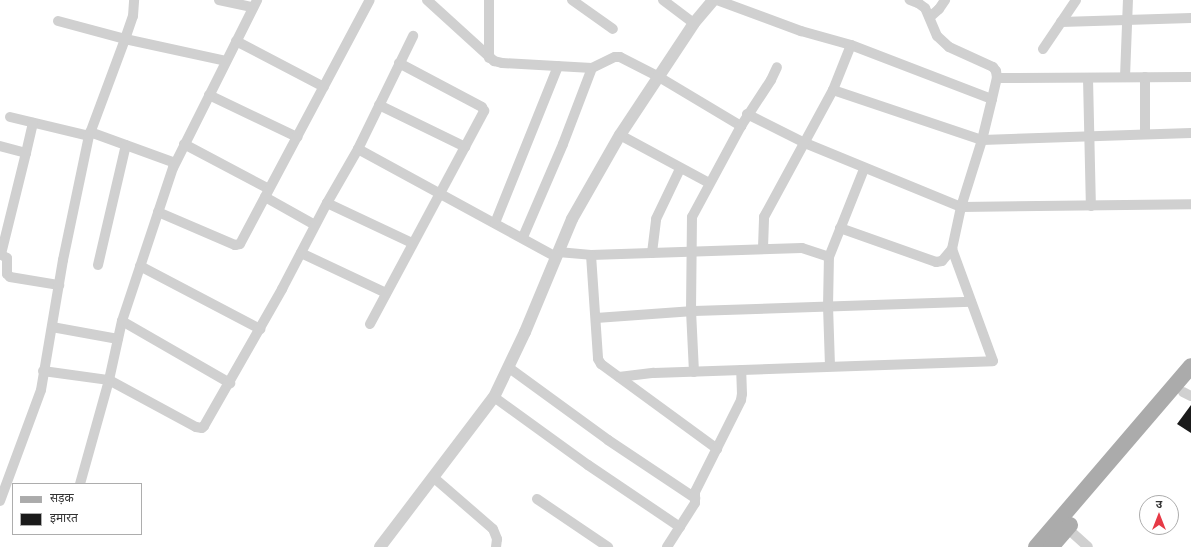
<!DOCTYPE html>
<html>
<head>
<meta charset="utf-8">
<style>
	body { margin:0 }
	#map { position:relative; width:1191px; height:547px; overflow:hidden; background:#fff; font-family:Ubuntu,"Noto Sans Devanagari",sans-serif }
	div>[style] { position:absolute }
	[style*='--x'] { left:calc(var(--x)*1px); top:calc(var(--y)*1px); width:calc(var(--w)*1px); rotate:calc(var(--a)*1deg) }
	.building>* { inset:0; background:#1a1a1a }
	.minor>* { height:10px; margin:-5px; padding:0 5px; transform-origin:5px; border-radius:5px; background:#d0d0d0 }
	.tertiary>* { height:12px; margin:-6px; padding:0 6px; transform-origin:6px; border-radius:6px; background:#d0d0d0 }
	.primary>* { height:16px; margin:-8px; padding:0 8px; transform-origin:8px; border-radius:8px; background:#ababab }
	span { translate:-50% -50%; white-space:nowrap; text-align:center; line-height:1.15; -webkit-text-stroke:4px #fff; paint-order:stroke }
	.legend { position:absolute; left:12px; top:483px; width:130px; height:52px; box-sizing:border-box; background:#fff; border:1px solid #adadad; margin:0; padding:5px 7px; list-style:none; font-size:12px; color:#333 }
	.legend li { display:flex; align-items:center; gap:8px; height:20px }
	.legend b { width:20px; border:1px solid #adadad }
	.north { position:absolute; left:1139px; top:495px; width:40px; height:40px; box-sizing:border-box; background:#fff; border:1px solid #adadad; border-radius:50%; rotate:0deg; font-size:11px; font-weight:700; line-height:16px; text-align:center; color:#333 }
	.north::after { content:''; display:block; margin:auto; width:14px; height:18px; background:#e63946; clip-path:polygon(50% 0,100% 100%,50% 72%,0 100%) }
</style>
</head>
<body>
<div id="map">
	<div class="building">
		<i style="clip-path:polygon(1191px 405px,1191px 433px,1177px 424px)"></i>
	</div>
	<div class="minor">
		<i style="--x:219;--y:0;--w:35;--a:12"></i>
		<i style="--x:427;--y:0;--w:91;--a:42.3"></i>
		<i style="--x:494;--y:61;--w:8;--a:14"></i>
		<i style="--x:502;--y:63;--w:90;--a:3.2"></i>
		<i style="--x:592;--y:68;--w:25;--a:-26"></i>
		<i style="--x:615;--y:57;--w:5;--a:0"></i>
		<i style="--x:620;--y:57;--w:44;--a:27.1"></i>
		<i style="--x:659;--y:77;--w:96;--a:30.9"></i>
		<i style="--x:489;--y:0;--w:58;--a:90"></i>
		<i style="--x:572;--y:0;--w:50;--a:35.3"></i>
		<i style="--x:663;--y:0;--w:39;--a:37"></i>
		<i style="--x:717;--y:0;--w:90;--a:20.3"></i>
		<i style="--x:801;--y:31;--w:52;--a:15.6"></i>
		<i style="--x:851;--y:45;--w:151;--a:21"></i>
		<i style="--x:930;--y:17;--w:12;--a:-42"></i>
		<i style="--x:939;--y:9;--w:11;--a:-56"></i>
		<i style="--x:58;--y:21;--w:69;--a:15"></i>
		<i style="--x:125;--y:39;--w:103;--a:12.3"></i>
		<i style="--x:1061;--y:22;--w:130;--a:-1.8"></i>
		<i style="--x:236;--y:41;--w:99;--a:27.6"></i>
		<i style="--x:1043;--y:49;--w:59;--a:-56"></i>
		<i style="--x:1125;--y:77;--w:77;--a:-87.8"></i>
		<i style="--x:1145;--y:77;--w:57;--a:90"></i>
		<i style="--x:997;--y:78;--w:194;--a:-0.3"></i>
		<i style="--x:1088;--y:78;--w:128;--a:88.7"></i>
		<i style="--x:833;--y:90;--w:157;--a:18.6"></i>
		<i style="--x:982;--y:140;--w:209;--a:-1.9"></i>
		<i style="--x:209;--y:95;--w:98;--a:25.5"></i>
		<i style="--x:379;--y:105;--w:96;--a:26"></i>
		<i style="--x:747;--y:114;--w:65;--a:26.6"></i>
		<i style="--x:805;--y:143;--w:169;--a:22.3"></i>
		<i style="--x:961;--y:207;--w:230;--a:-0.7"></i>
		<i style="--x:10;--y:117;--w:81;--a:13.5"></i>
		<i style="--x:90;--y:132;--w:90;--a:20"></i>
		<i style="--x:620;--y:135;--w:101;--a:28.3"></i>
		<i style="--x:184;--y:144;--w:96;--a:27.9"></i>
		<i style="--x:0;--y:146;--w:27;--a:15"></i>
		<i style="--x:26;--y:153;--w:31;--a:-77"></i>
		<i style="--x:358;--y:149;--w:226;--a:28.6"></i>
		<i style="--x:265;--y:197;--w:57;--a:29.2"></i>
		<i style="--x:327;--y:203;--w:94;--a:25.2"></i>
		<i style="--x:158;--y:212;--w:84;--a:23.2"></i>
		<i style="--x:235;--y:245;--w:5;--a:-11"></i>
		<i style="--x:240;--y:244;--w:276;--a:-62"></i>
		<i style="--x:495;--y:223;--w:169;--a:-68.1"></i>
		<i style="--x:840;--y:228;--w:102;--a:19.5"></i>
		<i style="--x:936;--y:262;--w:6;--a:-9"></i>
		<i style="--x:942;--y:261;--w:16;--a:-50"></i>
		<i style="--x:952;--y:249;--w:43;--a:-77.9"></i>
		<i style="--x:961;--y:207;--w:70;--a:-72.6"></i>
		<i style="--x:982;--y:140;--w:42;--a:-76.3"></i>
		<i style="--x:992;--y:99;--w:22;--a:-77"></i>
		<i style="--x:997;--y:78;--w:7;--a:-98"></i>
		<i style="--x:996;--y:71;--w:5;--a:-127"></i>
		<i style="--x:993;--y:67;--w:48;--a:-155.6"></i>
		<i style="--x:949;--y:47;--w:16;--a:-137"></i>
		<i style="--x:937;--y:36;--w:30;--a:-113"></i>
		<i style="--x:925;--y:8;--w:9;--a:-144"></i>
		<i style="--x:918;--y:3;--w:9;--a:-159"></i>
		<i style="--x:523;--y:237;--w:101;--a:-66.7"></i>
		<i style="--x:563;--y:144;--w:81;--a:-69.1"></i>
		<i style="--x:763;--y:248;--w:31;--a:-88"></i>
		<i style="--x:764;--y:217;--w:145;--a:-61.5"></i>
		<i style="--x:833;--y:90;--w:48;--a:-68.2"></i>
		<i style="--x:558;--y:252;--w:33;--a:5"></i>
		<i style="--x:591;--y:255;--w:211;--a:-1.9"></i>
		<i style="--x:802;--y:248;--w:28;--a:18"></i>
		<i style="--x:301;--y:253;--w:94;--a:25.2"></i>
		<i style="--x:652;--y:253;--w:34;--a:-83"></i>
		<i style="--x:656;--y:219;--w:55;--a:-64.4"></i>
		<i style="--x:0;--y:254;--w:8;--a:30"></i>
		<i style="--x:7;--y:258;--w:16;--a:90"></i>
		<i style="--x:7;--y:274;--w:4;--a:45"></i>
		<i style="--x:10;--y:277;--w:50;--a:9.3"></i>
		<i style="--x:1;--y:254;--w:104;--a:-76.1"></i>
		<i style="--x:591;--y:255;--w:104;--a:86.1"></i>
		<i style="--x:598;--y:359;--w:6;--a:59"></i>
		<i style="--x:601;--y:364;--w:144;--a:36.2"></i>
		<i style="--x:98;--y:265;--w:123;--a:-76.9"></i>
		<i style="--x:140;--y:266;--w:136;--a:27.7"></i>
		<i style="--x:596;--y:318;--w:98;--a:-4.1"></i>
		<i style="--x:694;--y:311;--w:277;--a:-1.9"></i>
		<i style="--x:122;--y:321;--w:125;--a:29.9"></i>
		<i style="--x:370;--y:324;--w:242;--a:-61.8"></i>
		<i style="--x:484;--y:111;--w:4;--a:-117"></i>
		<i style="--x:482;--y:107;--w:94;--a:-152.1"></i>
		<i style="--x:52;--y:327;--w:67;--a:10.3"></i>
		<i style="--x:830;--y:366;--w:59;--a:-91.9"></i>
		<i style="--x:828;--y:307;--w:50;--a:-88.9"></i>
		<i style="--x:829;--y:257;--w:95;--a:-68.3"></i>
		<i style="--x:508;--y:367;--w:124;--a:36.1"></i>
		<i style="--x:608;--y:440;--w:105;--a:33.7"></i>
		<i style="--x:43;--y:371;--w:67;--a:7.8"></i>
		<i style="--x:109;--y:380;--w:99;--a:28.4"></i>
		<i style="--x:196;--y:427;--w:6;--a:9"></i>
		<i style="--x:202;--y:428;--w:3;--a:-45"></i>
		<i style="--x:204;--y:426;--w:158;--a:-60.3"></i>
		<i style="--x:282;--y:289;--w:97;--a:-62.4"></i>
		<i style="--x:327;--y:203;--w:62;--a:-60.1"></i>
		<i style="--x:358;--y:149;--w:126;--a:-64"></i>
		<i style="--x:694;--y:372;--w:61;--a:-92.8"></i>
		<i style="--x:691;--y:311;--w:94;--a:-89.4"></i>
		<i style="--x:692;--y:217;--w:103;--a:-61.7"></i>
		<i style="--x:741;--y:126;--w:55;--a:-56.9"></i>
		<i style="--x:771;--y:80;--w:14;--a:-65"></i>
		<i style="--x:619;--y:377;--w:35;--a:-7"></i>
		<i style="--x:654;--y:373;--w:339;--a:-2"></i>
		<i style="--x:993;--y:361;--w:119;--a:-110.1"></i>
		<i style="--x:1183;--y:392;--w:9;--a:27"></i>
		<i style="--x:494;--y:397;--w:116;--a:35.9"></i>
		<i style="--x:588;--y:465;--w:111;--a:34"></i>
		<i style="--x:433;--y:477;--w:79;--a:40.9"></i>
		<i style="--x:493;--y:529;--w:11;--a:68"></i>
		<i style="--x:497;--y:539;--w:8;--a:97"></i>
		<i style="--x:80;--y:484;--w:108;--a:-74.4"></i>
		<i style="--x:109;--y:380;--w:60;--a:-77.6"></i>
		<i style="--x:122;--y:321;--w:161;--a:-71.6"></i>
		<i style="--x:173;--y:168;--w:188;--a:-63.4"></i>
		<i style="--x:537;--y:499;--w:86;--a:34.1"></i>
		<i style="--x:0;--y:501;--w:118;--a:-69.7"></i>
		<i style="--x:41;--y:390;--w:132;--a:-80.4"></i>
		<i style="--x:63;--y:260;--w:127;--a:-78.2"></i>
		<i style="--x:89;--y:136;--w:103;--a:-69.6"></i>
		<i style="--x:125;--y:39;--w:24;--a:-71"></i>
		<i style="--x:133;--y:16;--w:16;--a:-86"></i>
		<i style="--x:1067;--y:528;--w:28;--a:42"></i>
		<i style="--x:667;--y:547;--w:52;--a:-57.5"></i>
		<i style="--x:695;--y:503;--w:11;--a:-90"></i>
		<i style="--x:695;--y:492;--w:103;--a:-63.4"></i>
		<i style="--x:741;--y:400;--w:6;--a:-81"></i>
		<i style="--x:742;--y:394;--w:24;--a:-92"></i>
	</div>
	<div class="tertiary">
		<i style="--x:380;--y:547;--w:188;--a:-52.8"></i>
		<i style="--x:494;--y:397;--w:72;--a:-64.5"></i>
		<i style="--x:525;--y:332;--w:122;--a:-67.4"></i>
		<i style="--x:572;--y:219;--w:97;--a:-60.3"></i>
		<i style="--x:620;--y:135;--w:134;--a:-56.5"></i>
		<i style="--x:694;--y:23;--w:30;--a:-50"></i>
	</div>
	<div class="primary">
		<i style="--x:1036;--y:547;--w:238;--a:-49.4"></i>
		<i style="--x:1051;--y:547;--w:29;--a:-49"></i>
	</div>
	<ul class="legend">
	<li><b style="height:5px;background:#ababab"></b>सड़क</li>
	<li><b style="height:11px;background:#1a1a1a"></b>इमारत</li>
	</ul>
	<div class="north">उ</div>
</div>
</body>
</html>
